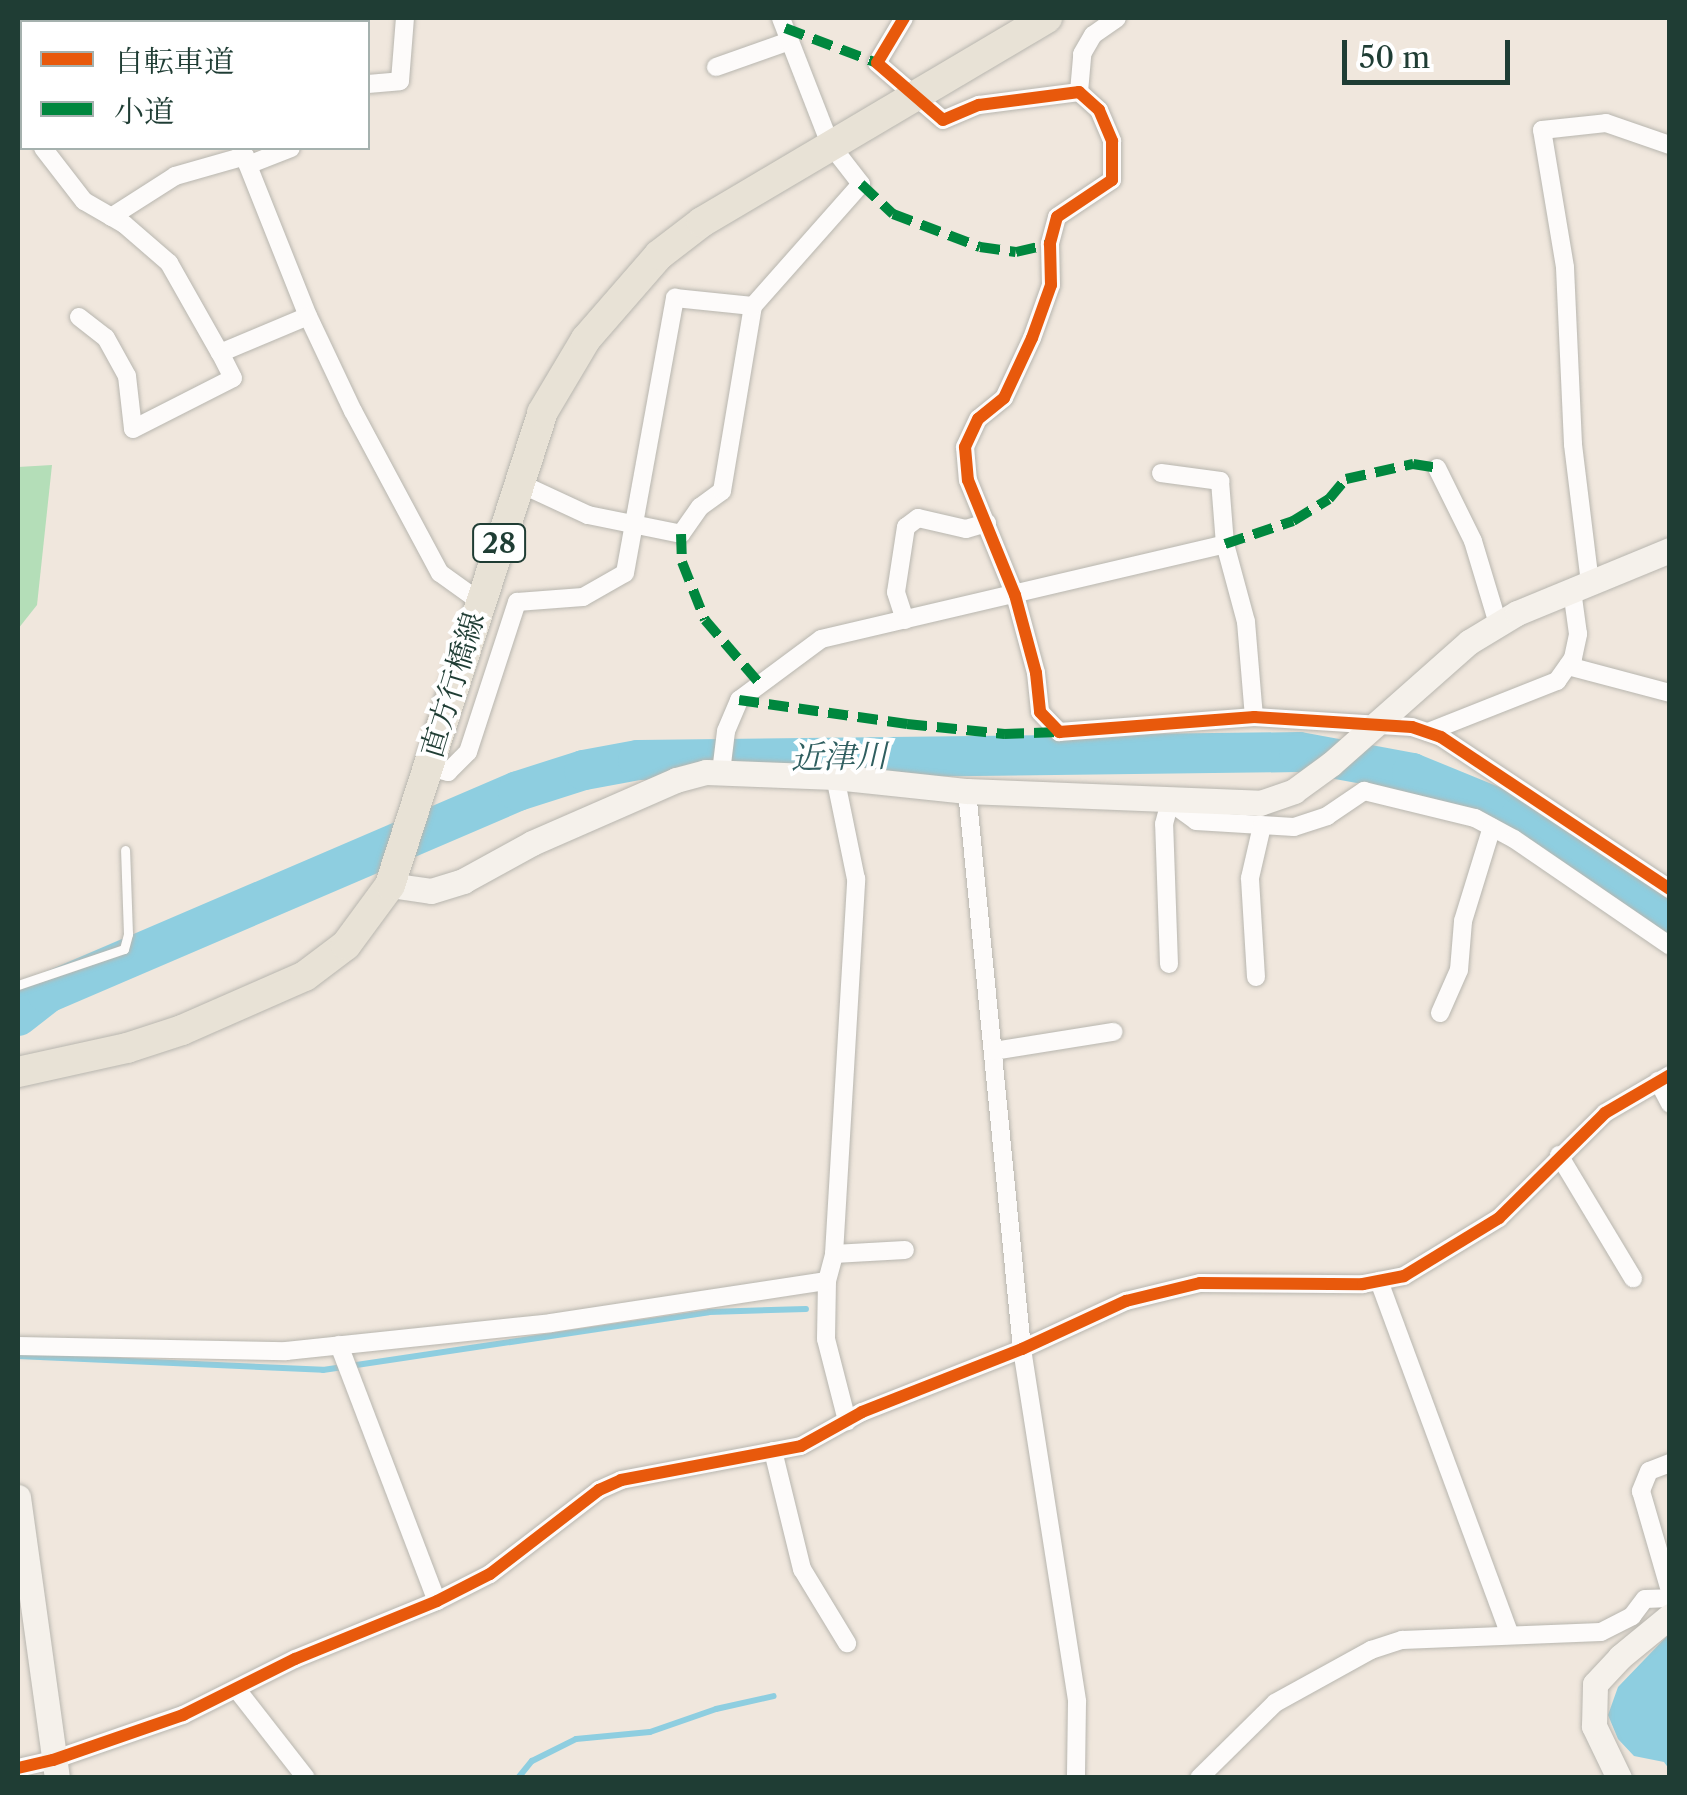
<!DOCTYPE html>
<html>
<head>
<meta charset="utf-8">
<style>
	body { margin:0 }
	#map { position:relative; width:1687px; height:1795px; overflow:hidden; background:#f0e7dd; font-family:"Libre Caslon Text","Noto Serif JP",serif }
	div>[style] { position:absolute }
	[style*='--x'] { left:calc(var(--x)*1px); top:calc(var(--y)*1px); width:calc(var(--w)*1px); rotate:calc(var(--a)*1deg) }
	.green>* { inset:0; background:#b4deb8 }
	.water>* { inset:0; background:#8ecee0 }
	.stream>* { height:6px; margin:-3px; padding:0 3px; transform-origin:3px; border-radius:3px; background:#8ecee0 }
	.river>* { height:40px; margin:-20px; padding:0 20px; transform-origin:20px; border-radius:20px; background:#8ecee0 }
	.roads { filter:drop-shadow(0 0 2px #b8b6af) drop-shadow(0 0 2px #b8b6af) }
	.lane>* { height:9px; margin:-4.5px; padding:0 4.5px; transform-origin:4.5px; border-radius:4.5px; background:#fdfbfa }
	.street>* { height:18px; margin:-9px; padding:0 9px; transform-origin:9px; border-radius:9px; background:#fdfbfa }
	.secondary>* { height:25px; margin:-12.5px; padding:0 12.5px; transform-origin:12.5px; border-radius:12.5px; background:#f5f1eb }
	.primary>* { height:30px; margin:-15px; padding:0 15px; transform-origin:15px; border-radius:15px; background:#e8e2d6 }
	.quiet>* { height:10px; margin-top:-5px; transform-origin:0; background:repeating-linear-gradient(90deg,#00873e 0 20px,transparent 0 30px) }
	.cycleway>* { height:12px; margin:-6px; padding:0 6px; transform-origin:6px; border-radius:6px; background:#e8590c }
	span { translate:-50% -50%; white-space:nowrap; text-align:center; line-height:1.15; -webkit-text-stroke:8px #fff; paint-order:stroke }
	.shield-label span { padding:2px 8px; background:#fff; border:2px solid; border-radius:8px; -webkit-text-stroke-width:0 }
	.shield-label { font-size:28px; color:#1f3d34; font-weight:700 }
	.street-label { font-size:30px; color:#1f3d34 }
	.water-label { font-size:32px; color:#305f60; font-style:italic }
	.frame { position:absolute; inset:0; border:20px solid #1f3d34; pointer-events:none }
	.legend { position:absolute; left:20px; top:20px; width:350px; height:130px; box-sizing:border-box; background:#fff; border:2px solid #a5b1ae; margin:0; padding:12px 18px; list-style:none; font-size:30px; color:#1f3d34 }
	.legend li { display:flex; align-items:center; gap:20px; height:50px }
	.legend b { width:50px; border:2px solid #a5b1ae }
	.scale { position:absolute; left:1342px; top:40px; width:168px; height:45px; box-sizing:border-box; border:5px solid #1f3d34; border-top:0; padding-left:12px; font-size:30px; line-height:35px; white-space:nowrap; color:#1f3d34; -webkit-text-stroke:8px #fff; paint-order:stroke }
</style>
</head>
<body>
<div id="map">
	<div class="green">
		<i style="clip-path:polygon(52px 465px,37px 605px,18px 629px,18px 467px)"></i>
	</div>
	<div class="water">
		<i style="clip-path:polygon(1669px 1634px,1669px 1769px,1664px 1762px,1634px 1756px,1618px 1739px,1608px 1715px,1618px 1687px)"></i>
	</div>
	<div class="stream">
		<i style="--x:18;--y:1356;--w:305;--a:2.6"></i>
		<i style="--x:323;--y:1370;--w:390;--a:-8.5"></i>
		<i style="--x:709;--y:1312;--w:97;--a:-1.8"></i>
		<i style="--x:518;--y:1778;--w:22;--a:-51"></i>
		<i style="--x:532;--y:1761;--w:49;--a:-26.6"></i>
		<i style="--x:576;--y:1739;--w:74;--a:-5.4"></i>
		<i style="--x:650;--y:1732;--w:70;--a:-19.2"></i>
		<i style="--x:716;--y:1709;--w:59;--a:-12.6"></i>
	</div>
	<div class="river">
		<i style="--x:18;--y:1016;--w:37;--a:-38"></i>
		<i style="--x:47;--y:993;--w:512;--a:-23.21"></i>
		<i style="--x:518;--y:791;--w:69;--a:-17.7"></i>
		<i style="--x:584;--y:770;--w:55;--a:-10.5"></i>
		<i style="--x:638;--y:760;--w:661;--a:-0.69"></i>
		<i style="--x:1299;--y:752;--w:115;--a:10.5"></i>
		<i style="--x:1412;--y:773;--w:117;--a:22.2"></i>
		<i style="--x:1520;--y:817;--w:185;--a:35.8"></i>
	</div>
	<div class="roads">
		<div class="lane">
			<i style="--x:18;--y:985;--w:112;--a:-18.8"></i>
			<i style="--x:124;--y:949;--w:16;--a:-75"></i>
			<i style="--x:128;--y:934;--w:84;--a:-92"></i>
		</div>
		<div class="street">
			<i style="--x:209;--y:18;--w:4;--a:90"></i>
			<i style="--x:340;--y:18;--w:4;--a:76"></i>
			<i style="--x:904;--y:18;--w:52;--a:121"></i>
			<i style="--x:877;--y:63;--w:87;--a:40.8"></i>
			<i style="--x:943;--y:120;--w:39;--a:-23"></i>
			<i style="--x:979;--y:105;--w:101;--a:-7.4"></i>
			<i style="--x:1079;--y:92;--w:27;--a:42"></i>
			<i style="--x:1099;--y:110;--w:34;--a:67"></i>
			<i style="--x:1112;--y:141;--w:39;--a:90"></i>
			<i style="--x:1112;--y:180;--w:66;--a:146.1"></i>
			<i style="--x:1057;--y:217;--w:28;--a:105"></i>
			<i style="--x:1050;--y:244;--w:41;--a:88.6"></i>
			<i style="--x:1051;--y:285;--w:56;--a:109.7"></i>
			<i style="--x:1032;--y:338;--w:66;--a:115"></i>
			<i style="--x:1004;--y:398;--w:33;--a:141"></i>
			<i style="--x:978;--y:419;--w:31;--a:115"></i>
			<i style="--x:965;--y:447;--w:33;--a:85"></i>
			<i style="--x:968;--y:480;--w:124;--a:67.8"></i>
			<i style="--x:1015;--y:595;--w:81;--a:74.9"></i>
			<i style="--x:1036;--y:673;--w:39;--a:84"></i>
			<i style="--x:1040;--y:712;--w:28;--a:46"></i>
			<i style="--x:1059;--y:732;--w:196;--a:-4.4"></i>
			<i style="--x:1254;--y:717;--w:158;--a:3.6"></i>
			<i style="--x:1412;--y:727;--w:31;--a:19"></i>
			<i style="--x:1441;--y:737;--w:275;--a:33.6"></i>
			<i style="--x:716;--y:67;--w:78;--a:-19.4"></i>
			<i style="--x:368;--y:84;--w:32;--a:-5"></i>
			<i style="--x:400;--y:81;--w:63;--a:-85.5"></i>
			<i style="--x:1079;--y:92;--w:38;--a:-85"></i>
			<i style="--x:1082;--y:54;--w:22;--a:-60"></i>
			<i style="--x:1093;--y:35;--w:29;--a:-35"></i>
			<i style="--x:18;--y:107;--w:9;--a:63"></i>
			<i style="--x:43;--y:148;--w:67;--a:52.3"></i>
			<i style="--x:84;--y:201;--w:46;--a:29.9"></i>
			<i style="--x:124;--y:224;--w:60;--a:40.9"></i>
			<i style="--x:169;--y:263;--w:103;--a:60.5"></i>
			<i style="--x:220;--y:353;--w:95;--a:-22.8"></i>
			<i style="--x:241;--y:148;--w:181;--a:68.3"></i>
			<i style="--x:308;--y:316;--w:105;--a:64.7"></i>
			<i style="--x:353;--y:411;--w:184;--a:61.8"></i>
			<i style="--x:440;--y:573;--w:48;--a:35.7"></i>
			<i style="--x:248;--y:165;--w:46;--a:-21.6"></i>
			<i style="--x:111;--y:217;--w:76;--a:-32.6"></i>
			<i style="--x:175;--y:176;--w:73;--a:-15.9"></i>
			<i style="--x:79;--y:317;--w:34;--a:38"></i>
			<i style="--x:106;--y:338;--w:43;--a:61.1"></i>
			<i style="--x:127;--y:376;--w:53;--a:83.5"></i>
			<i style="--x:133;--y:429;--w:112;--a:-27"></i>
			<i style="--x:233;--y:378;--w:28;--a:-117"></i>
			<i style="--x:1437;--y:468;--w:81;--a:63.7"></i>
			<i style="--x:1473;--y:541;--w:87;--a:73.2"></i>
			<i style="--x:1161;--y:473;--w:60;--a:7.7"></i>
			<i style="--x:1220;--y:481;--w:63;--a:85.5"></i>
			<i style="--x:519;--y:483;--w:76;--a:24.9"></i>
			<i style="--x:588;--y:515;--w:95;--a:11.5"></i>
			<i style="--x:681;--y:534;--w:33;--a:-55"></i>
			<i style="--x:700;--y:507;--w:27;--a:-36"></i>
			<i style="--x:722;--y:491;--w:188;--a:-80.5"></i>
			<i style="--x:1590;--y:583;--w:140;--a:-97"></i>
			<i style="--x:1573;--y:444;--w:177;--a:-92.6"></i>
			<i style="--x:1565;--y:267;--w:139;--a:-99.5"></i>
			<i style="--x:1542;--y:130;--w:64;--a:-6.2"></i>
			<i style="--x:1606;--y:123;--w:68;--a:19"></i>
			<i style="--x:905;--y:620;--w:29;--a:-108"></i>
			<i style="--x:896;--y:592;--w:66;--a:-81.3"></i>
			<i style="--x:906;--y:527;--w:15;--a:-37"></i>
			<i style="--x:918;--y:518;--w:49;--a:12.9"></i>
			<i style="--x:966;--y:529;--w:22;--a:-16"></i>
			<i style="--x:1568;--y:666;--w:106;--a:14.8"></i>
			<i style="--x:1428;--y:732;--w:139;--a:-21.6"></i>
			<i style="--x:1557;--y:681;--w:28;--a:-55"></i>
			<i style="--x:1573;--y:658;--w:25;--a:-78"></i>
			<i style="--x:1578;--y:634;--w:44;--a:-97.8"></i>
			<i style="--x:428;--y:767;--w:21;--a:14"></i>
			<i style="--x:448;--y:772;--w:28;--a:-45"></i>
			<i style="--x:468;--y:752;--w:158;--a:-71.9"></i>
			<i style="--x:517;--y:602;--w:66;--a:-4.3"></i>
			<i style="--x:583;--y:597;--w:48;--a:-29.7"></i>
			<i style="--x:625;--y:573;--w:280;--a:-79.7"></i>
			<i style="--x:675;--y:298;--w:78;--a:5.9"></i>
			<i style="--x:753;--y:306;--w:163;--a:-48.5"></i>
			<i style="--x:861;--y:184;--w:51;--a:-127.8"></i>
			<i style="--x:830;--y:144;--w:135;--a:-111.3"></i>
			<i style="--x:721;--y:772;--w:41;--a:-83"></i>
			<i style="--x:726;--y:731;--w:34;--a:-67"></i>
			<i style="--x:739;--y:700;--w:102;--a:-36.6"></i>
			<i style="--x:821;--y:639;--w:415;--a:-13.2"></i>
			<i style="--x:1225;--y:544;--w:81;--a:74.9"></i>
			<i style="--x:1246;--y:622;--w:95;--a:85.2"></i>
			<i style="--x:967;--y:791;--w:561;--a:84.37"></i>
			<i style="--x:1022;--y:1349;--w:357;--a:81.1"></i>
			<i style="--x:1077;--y:1702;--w:76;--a:90.8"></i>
			<i style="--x:1169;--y:964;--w:140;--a:-92"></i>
			<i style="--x:1164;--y:824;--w:23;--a:-75"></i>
			<i style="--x:1170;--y:802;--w:32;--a:36"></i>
			<i style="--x:1196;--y:821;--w:98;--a:3.5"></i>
			<i style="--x:1294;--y:827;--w:35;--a:-18"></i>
			<i style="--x:1327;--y:816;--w:45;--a:-34"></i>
			<i style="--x:1364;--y:791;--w:114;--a:13.7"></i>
			<i style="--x:1475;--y:818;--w:44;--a:28.3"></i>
			<i style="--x:1514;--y:839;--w:189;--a:34.4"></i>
			<i style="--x:1256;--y:977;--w:99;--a:-93.5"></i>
			<i style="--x:1250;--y:878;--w:53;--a:-77"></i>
			<i style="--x:1440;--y:1013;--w:47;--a:-66.2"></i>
			<i style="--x:1459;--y:970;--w:49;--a:-85.3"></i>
			<i style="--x:1463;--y:921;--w:98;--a:-72.9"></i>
			<i style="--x:994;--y:1051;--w:121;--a:-9.1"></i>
			<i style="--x:1658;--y:1081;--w:26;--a:62"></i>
			<i style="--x:1559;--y:1155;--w:144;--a:59"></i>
			<i style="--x:834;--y:1254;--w:71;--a:-3.2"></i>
			<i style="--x:827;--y:1281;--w:58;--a:91"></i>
			<i style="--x:826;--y:1339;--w:85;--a:75.6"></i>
			<i style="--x:1379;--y:1281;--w:377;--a:69.7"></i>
			<i style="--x:339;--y:1345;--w:274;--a:69.1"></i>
			<i style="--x:18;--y:1346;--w:268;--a:1.1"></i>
			<i style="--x:286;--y:1351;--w:266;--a:-6"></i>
			<i style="--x:551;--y:1323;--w:279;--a:-8.7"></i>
			<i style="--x:827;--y:1281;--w:28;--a:-75"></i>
			<i style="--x:834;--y:1254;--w:376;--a:-86.6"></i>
			<i style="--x:856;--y:879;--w:104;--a:-101.6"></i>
			<i style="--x:773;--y:1451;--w:122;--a:76.2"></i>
			<i style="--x:802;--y:1569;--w:87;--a:58.7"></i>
			<i style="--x:1670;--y:1463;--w:22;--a:159"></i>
			<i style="--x:1649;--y:1471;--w:22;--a:112"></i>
			<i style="--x:1641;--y:1491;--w:104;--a:73.8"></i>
			<i style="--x:238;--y:1691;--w:110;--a:52"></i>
			<i style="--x:18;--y:1768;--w:36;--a:-13"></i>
			<i style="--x:53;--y:1760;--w:138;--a:-19.1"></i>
			<i style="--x:183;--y:1715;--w:125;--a:-26.6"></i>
			<i style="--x:295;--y:1659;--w:153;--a:-22.2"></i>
			<i style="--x:437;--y:1601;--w:59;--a:-27"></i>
			<i style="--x:490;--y:1574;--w:138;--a:-37.6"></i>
			<i style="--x:599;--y:1490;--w:24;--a:-24"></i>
			<i style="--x:621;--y:1480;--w:183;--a:-10.7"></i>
			<i style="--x:801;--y:1446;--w:70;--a:-29.1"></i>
			<i style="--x:862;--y:1412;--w:172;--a:-21.5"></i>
			<i style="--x:1022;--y:1349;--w:115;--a:-24.8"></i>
			<i style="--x:1126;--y:1301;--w:76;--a:-13.7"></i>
			<i style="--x:1200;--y:1283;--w:163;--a:0.4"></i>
			<i style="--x:1363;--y:1284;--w:42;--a:-11"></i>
			<i style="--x:1404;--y:1276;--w:111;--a:-31.4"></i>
			<i style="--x:1499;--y:1218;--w:149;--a:-44.7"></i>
			<i style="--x:1605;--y:1113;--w:75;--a:-30.3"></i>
			<i style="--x:1199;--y:1778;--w:107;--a:-44.6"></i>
			<i style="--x:1275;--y:1703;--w:110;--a:-28.9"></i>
			<i style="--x:1371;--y:1650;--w:33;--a:-18"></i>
			<i style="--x:1402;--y:1640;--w:199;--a:-2.3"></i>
			<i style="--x:1601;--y:1632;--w:35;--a:-27"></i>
			<i style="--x:1632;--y:1616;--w:21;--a:-53"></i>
			<i style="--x:1645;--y:1599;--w:25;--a:-2"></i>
		</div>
		<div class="secondary">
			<i style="--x:390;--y:885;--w:41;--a:8.3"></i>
			<i style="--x:431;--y:891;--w:34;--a:-17"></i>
			<i style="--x:463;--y:881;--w:79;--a:-28.8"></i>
			<i style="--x:532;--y:843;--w:157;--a:-23.6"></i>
			<i style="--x:676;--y:780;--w:31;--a:-15"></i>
			<i style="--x:706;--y:772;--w:129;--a:2.2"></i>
			<i style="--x:835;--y:777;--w:133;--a:6.1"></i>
			<i style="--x:967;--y:791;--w:293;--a:2.3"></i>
			<i style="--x:1260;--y:803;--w:36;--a:-19"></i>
			<i style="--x:1294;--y:791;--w:46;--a:-36.1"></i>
			<i style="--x:1331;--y:764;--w:184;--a:-41.5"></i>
			<i style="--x:1469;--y:642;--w:56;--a:-31.1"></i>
			<i style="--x:1517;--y:613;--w:165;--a:-22.4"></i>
			<i style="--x:18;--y:1497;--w:284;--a:82.1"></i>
			<i style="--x:1619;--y:1778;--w:58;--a:-115.7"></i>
			<i style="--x:1594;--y:1726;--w:42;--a:-88.6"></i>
			<i style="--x:1595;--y:1684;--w:37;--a:-47"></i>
			<i style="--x:1620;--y:1657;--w:65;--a:-39.4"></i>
		</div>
		<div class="primary">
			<i style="--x:18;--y:1072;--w:112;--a:-12.4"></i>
			<i style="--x:127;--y:1048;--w:58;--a:-18.1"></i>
			<i style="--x:182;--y:1030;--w:134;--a:-23.7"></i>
			<i style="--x:305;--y:976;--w:51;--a:-37.1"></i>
			<i style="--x:346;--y:945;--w:74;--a:-53.7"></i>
			<i style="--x:390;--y:885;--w:496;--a:-72.1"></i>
			<i style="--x:542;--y:413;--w:86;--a:-59.3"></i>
			<i style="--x:586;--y:339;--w:111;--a:-49"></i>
			<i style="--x:659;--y:255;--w:54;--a:-37.5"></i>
			<i style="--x:702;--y:222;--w:401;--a:-30.6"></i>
		</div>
	</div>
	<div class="quiet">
		<i style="--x:785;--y:28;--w:98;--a:20.8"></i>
		<i style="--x:861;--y:184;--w:44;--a:43.2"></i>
		<i style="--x:893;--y:214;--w:93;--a:20.8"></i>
		<i style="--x:980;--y:247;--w:36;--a:8"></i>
		<i style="--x:1016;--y:252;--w:35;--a:-13"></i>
		<i style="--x:681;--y:534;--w:28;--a:88"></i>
		<i style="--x:682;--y:562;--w:62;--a:68.4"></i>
		<i style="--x:705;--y:620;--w:84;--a:49.3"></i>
		<i style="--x:1225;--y:544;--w:72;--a:-18.7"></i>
		<i style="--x:1293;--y:521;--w:42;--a:-31.4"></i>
		<i style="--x:1329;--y:499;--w:26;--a:-50"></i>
		<i style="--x:1346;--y:479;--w:69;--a:-12.6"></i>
		<i style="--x:1413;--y:464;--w:24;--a:9"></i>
		<i style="--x:739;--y:700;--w:170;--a:8.1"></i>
		<i style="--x:907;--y:724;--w:98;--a:5.9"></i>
		<i style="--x:1004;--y:734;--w:55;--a:-2.1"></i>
	</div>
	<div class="cycleway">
		<i style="--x:904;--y:18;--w:52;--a:121"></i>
		<i style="--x:877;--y:63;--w:87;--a:40.8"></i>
		<i style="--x:943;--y:120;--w:39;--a:-23"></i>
		<i style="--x:979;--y:105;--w:101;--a:-7.4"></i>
		<i style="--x:1079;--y:92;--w:27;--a:42"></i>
		<i style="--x:1099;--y:110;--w:34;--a:67"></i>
		<i style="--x:1112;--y:141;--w:39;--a:90"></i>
		<i style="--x:1112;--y:180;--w:66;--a:146.1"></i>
		<i style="--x:1057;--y:217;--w:28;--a:105"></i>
		<i style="--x:1050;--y:244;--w:41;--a:88.6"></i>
		<i style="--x:1051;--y:285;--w:56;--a:109.7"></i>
		<i style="--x:1032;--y:338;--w:66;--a:115"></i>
		<i style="--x:1004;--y:398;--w:33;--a:141"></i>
		<i style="--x:978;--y:419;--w:31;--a:115"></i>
		<i style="--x:965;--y:447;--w:33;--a:85"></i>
		<i style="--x:968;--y:480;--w:124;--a:67.8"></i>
		<i style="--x:1015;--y:595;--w:81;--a:74.9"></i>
		<i style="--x:1036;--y:673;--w:39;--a:84"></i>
		<i style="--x:1040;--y:712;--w:28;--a:46"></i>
		<i style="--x:1059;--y:732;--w:196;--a:-4.4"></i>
		<i style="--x:1254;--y:717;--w:158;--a:3.6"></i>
		<i style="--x:1412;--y:727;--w:31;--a:19"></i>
		<i style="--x:1441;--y:737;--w:275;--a:33.6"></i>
		<i style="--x:18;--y:1768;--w:36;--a:-13"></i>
		<i style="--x:53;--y:1760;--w:138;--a:-19.1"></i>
		<i style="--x:183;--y:1715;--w:125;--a:-26.6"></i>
		<i style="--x:295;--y:1659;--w:153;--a:-22.2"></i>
		<i style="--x:437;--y:1601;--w:59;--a:-27"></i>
		<i style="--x:490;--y:1574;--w:138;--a:-37.6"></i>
		<i style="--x:599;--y:1490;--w:24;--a:-24"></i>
		<i style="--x:621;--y:1480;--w:183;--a:-10.7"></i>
		<i style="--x:801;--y:1446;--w:70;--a:-29.1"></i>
		<i style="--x:862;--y:1412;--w:172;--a:-21.5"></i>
		<i style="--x:1022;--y:1349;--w:115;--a:-24.8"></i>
		<i style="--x:1126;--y:1301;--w:76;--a:-13.7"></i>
		<i style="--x:1200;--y:1283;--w:163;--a:0.4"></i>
		<i style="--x:1363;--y:1284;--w:42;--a:-11"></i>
		<i style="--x:1404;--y:1276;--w:111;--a:-31.4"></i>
		<i style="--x:1499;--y:1218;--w:149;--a:-44.7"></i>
		<i style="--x:1605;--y:1113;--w:75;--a:-30.3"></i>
	</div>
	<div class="shield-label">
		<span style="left:499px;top:543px">28</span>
	</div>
	<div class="street-label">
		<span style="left:453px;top:685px;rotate:-73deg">直方行橋線</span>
	</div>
	<div class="water-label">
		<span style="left:839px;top:757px;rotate:-1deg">近津川</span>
	</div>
	<div class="frame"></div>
	<ul class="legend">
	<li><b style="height:12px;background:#e8590c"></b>自転車道</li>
	<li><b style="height:12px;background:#00873e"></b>小道</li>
	</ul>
	<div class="scale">50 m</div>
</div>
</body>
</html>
